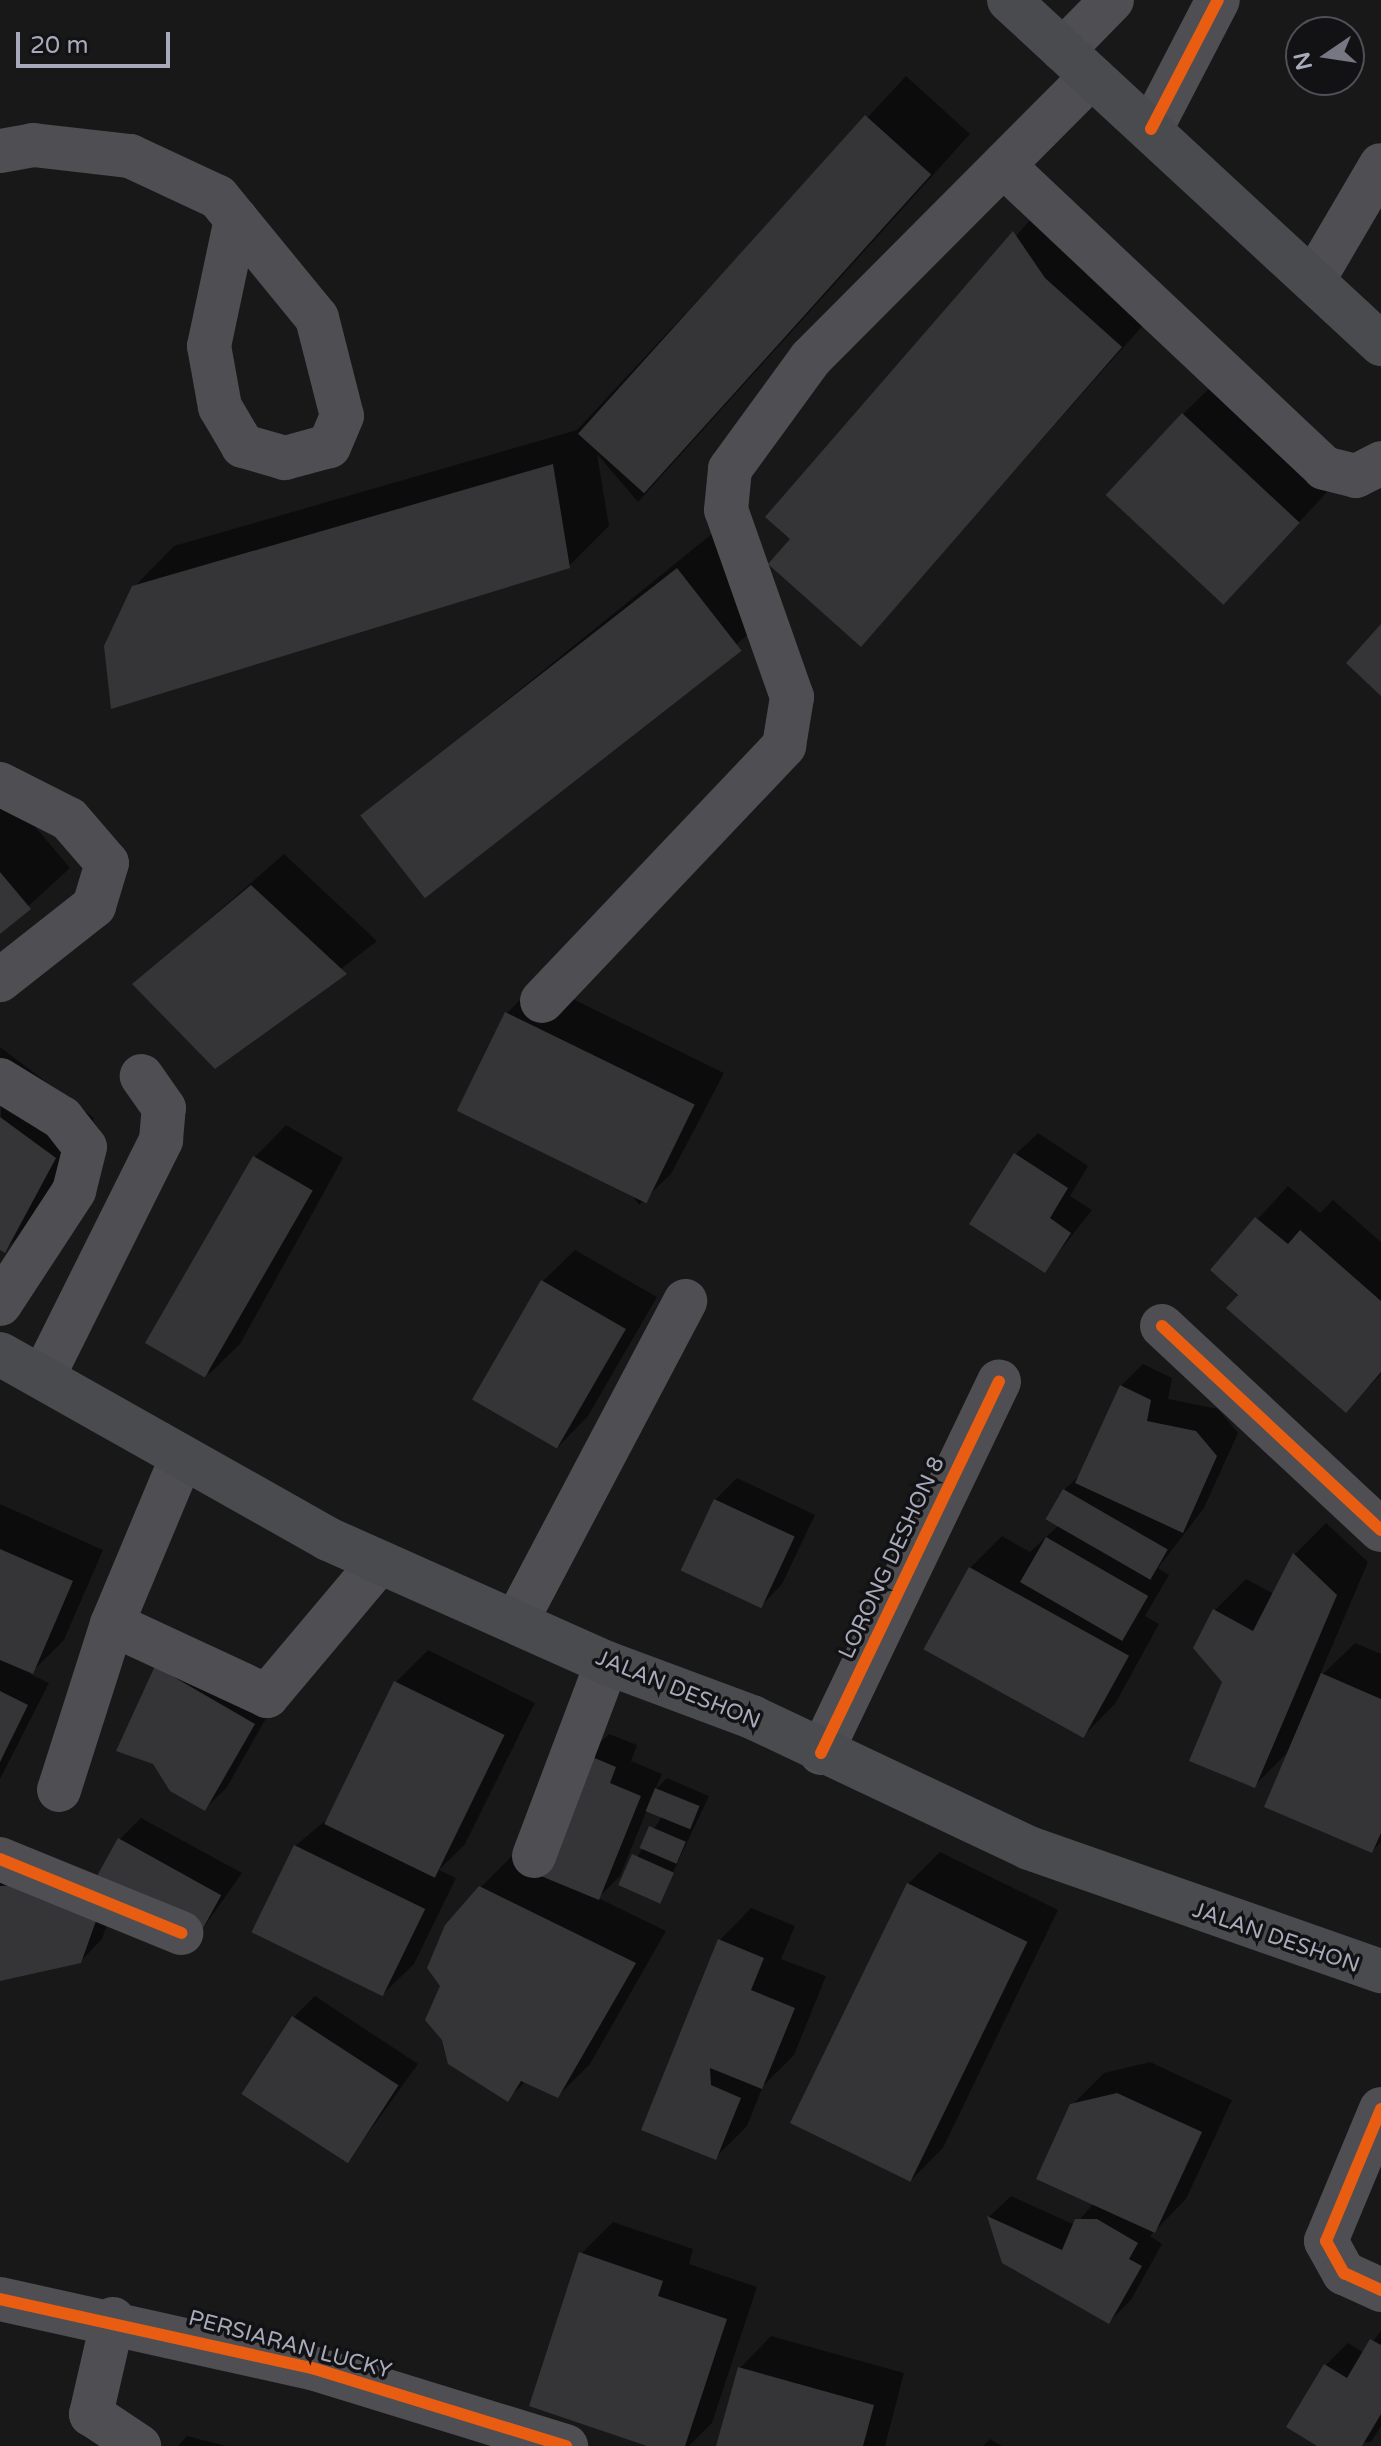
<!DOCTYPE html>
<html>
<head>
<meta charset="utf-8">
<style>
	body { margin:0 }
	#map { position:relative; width:1381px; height:2446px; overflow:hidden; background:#181818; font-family:"Varela Round",sans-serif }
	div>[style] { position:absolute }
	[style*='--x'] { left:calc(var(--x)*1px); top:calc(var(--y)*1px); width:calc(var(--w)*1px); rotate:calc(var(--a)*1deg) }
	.shadow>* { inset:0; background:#0007; transform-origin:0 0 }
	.building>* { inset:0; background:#353437; transform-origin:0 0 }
	.minor>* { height:44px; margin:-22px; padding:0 22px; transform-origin:22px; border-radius:22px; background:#4e4e53 }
	.major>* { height:44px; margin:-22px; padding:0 22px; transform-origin:22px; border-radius:22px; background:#4a4b4e }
	.cycleway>* { height:12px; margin:-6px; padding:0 6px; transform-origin:6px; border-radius:6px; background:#e95d12 }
	span { translate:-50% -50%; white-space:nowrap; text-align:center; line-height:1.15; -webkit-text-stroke:7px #121214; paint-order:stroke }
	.street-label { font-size:22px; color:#a8aabb }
	.north { position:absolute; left:1285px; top:16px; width:80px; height:80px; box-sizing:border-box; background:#121214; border:2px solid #4e4f57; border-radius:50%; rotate:257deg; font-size:22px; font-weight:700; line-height:32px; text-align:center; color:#a8aabb }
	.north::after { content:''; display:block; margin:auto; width:28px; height:36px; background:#767782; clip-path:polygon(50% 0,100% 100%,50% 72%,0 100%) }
	.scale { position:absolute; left:16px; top:32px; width:154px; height:36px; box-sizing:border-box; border:4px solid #a8aabb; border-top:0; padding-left:10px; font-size:24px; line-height:28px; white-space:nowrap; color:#a8aabb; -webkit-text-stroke:6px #121214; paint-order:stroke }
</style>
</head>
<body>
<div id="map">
	<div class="shadow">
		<i style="clip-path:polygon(906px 76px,970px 134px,638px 502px,597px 454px,609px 526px,569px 566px,134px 587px,174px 546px,577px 430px)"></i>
		<i style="clip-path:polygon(1054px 193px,1160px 306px,861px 644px,793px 539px,768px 517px)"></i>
		<i style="clip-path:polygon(1215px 383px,1329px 490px,1254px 571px,1183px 414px)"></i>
		<i style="left:718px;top:529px;width:101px;height:456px;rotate:51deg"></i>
		<i style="clip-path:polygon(0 785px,70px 868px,0 932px)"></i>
		<i style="clip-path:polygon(284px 854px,377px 941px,216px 1066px,135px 984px)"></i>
		<i style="clip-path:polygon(538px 982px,724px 1073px,671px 1174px,639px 1205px,507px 1013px)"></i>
		<i style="clip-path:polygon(0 1047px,94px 1118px,44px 1211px,4px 1251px)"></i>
		<i style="clip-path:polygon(286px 1125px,343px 1158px,240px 1344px,208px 1375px,255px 1157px)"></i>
		<i style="clip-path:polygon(1038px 1133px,1088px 1166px,1070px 1196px,1092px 1210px,1044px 1271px,1016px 1154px)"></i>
		<i style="clip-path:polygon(1288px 1186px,1320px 1213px,1333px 1200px,1381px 1242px,1381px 1374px,1346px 1410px,1212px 1269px)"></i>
		<i style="clip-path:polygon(575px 1250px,657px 1297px,588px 1416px,557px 1448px,543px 1281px)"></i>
		<i style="clip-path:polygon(1143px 1364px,1172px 1378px,1168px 1399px,1218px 1409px,1238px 1433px,1204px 1508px,1158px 1568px,1169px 1575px,1145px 1616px,1159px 1624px,1115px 1704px,1083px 1736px,970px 1568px,1002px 1536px,1030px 1552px,1059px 1525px,1064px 1490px,1082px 1473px,1121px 1386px)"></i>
		<i style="clip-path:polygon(737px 1478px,815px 1515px,782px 1584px,761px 1606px,715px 1500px)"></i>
		<i style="clip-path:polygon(0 1504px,103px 1550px,64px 1640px,30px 1674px,49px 1683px,0 1779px)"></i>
		<i style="clip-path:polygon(1326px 1523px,1368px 1562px,1318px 1679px,1355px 1643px,1381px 1654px,1381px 1842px,1372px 1851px,1290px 1750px,1254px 1786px,1224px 1682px,1214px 1611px,1246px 1579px,1274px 1594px,1295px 1554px)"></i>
		<i style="clip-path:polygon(428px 1650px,535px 1703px,465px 1844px,439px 1870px,456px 1878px,414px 1964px,382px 1995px,295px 1846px,331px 1816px,396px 1682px)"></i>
		<i style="clip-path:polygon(157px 1667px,276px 1701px,227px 1787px,205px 1809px)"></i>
		<i style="clip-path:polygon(609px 1734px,637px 1745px,631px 1761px,662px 1774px,655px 1790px,667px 1778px,709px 1796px,659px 1902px,621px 1884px,662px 1816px,647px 1810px,620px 1876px,598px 1898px,666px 1931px,590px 2064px,558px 2096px,526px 2081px,508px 2099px,480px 1888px,512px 1856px,540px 1870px,587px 1755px)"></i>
		<i style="clip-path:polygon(141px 1818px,242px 1873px,199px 1934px,119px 1840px)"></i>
		<i style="clip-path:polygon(940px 1852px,1058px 1910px,943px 2148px,911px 2180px,908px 1884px)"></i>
		<i style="clip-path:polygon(0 1866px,116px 1899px,102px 1939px,80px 1962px,0 1979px)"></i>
		<i style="clip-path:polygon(751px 1908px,795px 1926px,781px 1959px,826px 1976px,794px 2055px,763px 2086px,747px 2126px,715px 2158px,644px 2129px,720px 1940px)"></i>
		<i style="clip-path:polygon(315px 1996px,418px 2064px,348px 2161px,294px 2017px)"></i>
		<i style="clip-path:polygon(1150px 2062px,1232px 2100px,1186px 2199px,1150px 2236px,1162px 2244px,1131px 2300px,1109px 2322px,1004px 2262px,989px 2217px,1011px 2196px,1075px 2225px,1094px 2203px,1072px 2105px,1104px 2073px)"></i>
		<i style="clip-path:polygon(613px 2222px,693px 2249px,689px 2264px,757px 2287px,712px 2423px,689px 2446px,653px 2446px,581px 2254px)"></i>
		<i style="clip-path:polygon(1381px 2331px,1381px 2426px,1371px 2442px,1320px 2446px,1288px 2427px,1326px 2365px,1348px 2343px,1364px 2353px)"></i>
		<i style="clip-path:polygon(771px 2336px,904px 2373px,885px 2446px,718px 2446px,740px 2368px)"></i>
		<i style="clip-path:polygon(187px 2436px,226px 2446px,178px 2446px)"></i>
		<i style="clip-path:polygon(990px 2439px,1002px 2446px,983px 2446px)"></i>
	</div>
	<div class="building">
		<i style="left:865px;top:115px;width:89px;height:429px;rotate:42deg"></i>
		<i style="clip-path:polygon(1013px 231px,1045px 278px,1122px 347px,861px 647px,768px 564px,790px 539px,765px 517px)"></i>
		<i style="left:1182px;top:413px;width:161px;height:112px;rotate:43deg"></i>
		<i style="clip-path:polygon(553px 464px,570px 568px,111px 709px,104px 646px,132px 586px)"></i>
		<i style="left:677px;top:568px;width:105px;height:402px;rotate:52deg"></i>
		<i style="clip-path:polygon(1381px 624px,1381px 696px,1346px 663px)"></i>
		<i style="clip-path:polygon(0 872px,31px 909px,0 934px)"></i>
		<i style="clip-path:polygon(251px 885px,347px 974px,215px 1069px,132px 984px)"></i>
		<i style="left:505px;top:1012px;width:211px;height:110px;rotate:26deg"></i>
		<i style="clip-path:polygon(0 1117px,56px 1158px,5px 1253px,0 1250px)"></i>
		<i style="clip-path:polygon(1014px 1153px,1068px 1188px,1050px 1218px,1071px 1233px,1045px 1273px,969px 1224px)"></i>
		<i style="left:253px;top:1156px;width:69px;height:216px;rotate:30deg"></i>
		<i style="clip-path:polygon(1255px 1217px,1288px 1244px,1300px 1230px,1381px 1301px,1381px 1372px,1346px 1413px,1226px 1308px,1238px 1295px,1210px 1270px)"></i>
		<i style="left:541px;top:1280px;width:98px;height:138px;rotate:30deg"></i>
		<i style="clip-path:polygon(1120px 1385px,1151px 1400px,1147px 1421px,1196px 1431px,1217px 1456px,1183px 1533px,1075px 1483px)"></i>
		<i style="left:1063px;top:1489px;width:121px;height:35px;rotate:30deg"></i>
		<i style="left:714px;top:1499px;width:89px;height:79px;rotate:25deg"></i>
		<i style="left:1046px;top:1537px;width:118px;height:52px;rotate:30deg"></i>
		<i style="clip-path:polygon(0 1549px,73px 1581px,33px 1674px,0 1660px)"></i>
		<i style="clip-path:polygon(1293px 1553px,1337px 1595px,1255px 1788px,1189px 1761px,1222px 1682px,1193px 1648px,1213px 1609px,1253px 1631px)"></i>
		<i style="left:969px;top:1567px;width:183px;height:94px;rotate:29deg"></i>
		<i style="clip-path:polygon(155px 1666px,255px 1724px,205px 1811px,170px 1791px,153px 1764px,116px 1751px)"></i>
		<i style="clip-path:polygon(1321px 1673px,1381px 1699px,1381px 1833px,1372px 1853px,1264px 1807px)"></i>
		<i style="left:394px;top:1681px;width:123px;height:159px;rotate:26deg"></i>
		<i style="clip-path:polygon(0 1691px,28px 1705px,0 1762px)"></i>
		<i style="clip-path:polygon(585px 1754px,616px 1767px,610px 1783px,641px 1796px,599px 1900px,536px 1874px)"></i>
		<i style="left:655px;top:1788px;width:48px;height:25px;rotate:22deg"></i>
		<i style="left:649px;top:1826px;width:40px;height:24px;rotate:23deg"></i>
		<i style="left:118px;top:1838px;width:118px;height:48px;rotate:29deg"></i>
		<i style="left:294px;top:1845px;width:146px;height:97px;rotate:26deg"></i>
		<i style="left:632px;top:1854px;width:46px;height:34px;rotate:24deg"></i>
		<i style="left:907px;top:1883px;width:134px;height:267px;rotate:26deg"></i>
		<i style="clip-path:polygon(24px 1884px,96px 1921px,81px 1963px,0 1981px,0 1886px)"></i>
		<i style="clip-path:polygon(479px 1886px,636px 1963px,558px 2098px,521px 2081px,508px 2102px,448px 2064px,442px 2040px,425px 2020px,440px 1986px,427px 1968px,445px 1925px)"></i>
		<i style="clip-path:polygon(718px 1939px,764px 1958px,751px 1990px,795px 2008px,762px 2089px,710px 2068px,711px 2085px,741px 2098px,716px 2160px,641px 2130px)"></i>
		<i style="left:292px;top:2016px;width:127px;height:93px;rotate:33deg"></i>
		<i style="clip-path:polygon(1117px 2093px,1202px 2132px,1155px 2233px,1036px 2179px,1070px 2104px)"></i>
		<i style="clip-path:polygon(987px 2216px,1062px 2250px,1075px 2219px,1097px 2219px,1138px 2243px,1129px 2259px,1142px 2266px,1109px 2324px,1002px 2263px)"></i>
		<i style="clip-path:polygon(579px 2252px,663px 2281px,658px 2296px,727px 2319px,685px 2446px,647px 2446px,529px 2406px)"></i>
		<i style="clip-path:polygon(1370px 2339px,1381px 2345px,1381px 2414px,1362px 2446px,1317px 2446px,1286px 2427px,1324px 2364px,1347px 2378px)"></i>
		<i style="clip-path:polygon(738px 2367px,874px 2405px,863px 2446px,716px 2446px)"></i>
	</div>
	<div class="minor">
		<i style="--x:1063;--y:50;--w:70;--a:-45.6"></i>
		<i style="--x:1151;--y:129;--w:145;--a:-62.6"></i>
		<i style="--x:0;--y:151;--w:34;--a:-10"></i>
		<i style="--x:33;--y:145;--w:98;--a:6.5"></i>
		<i style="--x:130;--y:156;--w:97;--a:25"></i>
		<i style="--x:218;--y:197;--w:156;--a:50.7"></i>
		<i style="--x:317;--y:318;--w:101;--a:75.7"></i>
		<i style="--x:342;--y:416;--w:33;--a:113"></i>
		<i style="--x:329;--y:446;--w:46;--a:164.7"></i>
		<i style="--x:285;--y:458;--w:44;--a:-164.1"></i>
		<i style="--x:243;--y:446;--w:45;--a:-120.5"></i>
		<i style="--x:220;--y:407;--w:62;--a:-100.2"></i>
		<i style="--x:209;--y:346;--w:130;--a:-78"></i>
		<i style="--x:1004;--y:166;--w:440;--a:43.3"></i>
		<i style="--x:1324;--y:468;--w:33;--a:14"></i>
		<i style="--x:1356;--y:476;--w:28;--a:-27"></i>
		<i style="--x:1314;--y:279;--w:132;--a:-59.6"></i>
		<i style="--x:0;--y:784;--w:77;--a:26.9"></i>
		<i style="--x:69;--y:819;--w:58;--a:49.2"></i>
		<i style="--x:107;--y:863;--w:45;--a:106.8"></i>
		<i style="--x:94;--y:906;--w:120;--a:141.8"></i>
		<i style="--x:542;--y:1001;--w:352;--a:-46.5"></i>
		<i style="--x:784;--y:746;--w:50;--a:-80.7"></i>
		<i style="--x:792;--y:697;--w:198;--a:-109.4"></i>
		<i style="--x:726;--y:510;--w:41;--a:-84.4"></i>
		<i style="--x:730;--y:469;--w:137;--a:-53.9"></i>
		<i style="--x:811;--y:358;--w:397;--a:-45.1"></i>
		<i style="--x:0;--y:1080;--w:73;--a:31.5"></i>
		<i style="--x:62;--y:1118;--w:37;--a:52"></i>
		<i style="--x:85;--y:1147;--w:45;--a:104"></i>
		<i style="--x:74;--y:1191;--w:135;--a:123.2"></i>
		<i style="--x:1162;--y:1326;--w:299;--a:43"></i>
		<i style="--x:43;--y:1377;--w:265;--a:-63.5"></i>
		<i style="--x:161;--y:1140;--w:32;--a:-85"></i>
		<i style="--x:164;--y:1108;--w:39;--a:-125"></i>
		<i style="--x:516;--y:1622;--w:363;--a:-62.2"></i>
		<i style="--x:112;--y:1624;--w:171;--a:24.9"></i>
		<i style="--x:267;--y:1696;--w:175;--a:-49.9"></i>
		<i style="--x:821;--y:1753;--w:412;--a:-64.4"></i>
		<i style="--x:59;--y:1790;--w:174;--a:-72.3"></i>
		<i style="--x:112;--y:1624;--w:179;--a:-67.3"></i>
		<i style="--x:534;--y:1856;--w:206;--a:-69.3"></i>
		<i style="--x:0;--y:1859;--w:196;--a:22.2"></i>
		<i style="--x:1381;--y:2109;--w:143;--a:112.6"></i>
		<i style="--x:1326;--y:2241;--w:37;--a:61"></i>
		<i style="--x:1344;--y:2273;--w:41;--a:24.7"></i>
		<i style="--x:0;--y:2299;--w:320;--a:12.5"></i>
		<i style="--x:312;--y:2368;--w:266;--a:17.1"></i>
		<i style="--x:113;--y:2319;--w:98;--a:103"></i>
		<i style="--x:91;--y:2414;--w:58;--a:33.7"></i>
	</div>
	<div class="major">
		<i style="--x:1009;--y:0;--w:507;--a:42.76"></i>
		<i style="--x:0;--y:1354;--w:377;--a:29.4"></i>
		<i style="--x:328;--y:1539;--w:305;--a:24"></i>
		<i style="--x:607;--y:1663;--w:155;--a:20.4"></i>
		<i style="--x:752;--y:1717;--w:306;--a:25.3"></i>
		<i style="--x:1029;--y:1848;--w:373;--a:19.3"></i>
	</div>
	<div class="cycleway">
		<i style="--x:1151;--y:129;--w:145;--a:-62.6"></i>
		<i style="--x:1162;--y:1326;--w:299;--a:43"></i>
		<i style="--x:821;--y:1753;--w:412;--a:-64.4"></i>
		<i style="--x:0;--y:1859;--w:196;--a:22.2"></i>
		<i style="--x:1381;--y:2109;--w:143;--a:112.6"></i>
		<i style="--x:1326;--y:2241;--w:37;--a:61"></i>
		<i style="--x:1344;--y:2273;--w:41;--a:24.7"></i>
		<i style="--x:0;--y:2299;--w:320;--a:12.5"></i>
		<i style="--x:312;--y:2368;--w:266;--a:17.1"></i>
	</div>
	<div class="street-label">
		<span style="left:892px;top:1558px;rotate:-65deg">LORONG DESHON 8</span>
		<span style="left:678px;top:1690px;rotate:22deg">JALAN DESHON</span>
		<span style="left:1276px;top:1938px;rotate:19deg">JALAN DESHON</span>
		<span style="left:290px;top:2345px;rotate:15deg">PERSIARAN LUCKY</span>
	</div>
	<div class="north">N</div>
	<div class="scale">20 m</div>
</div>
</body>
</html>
